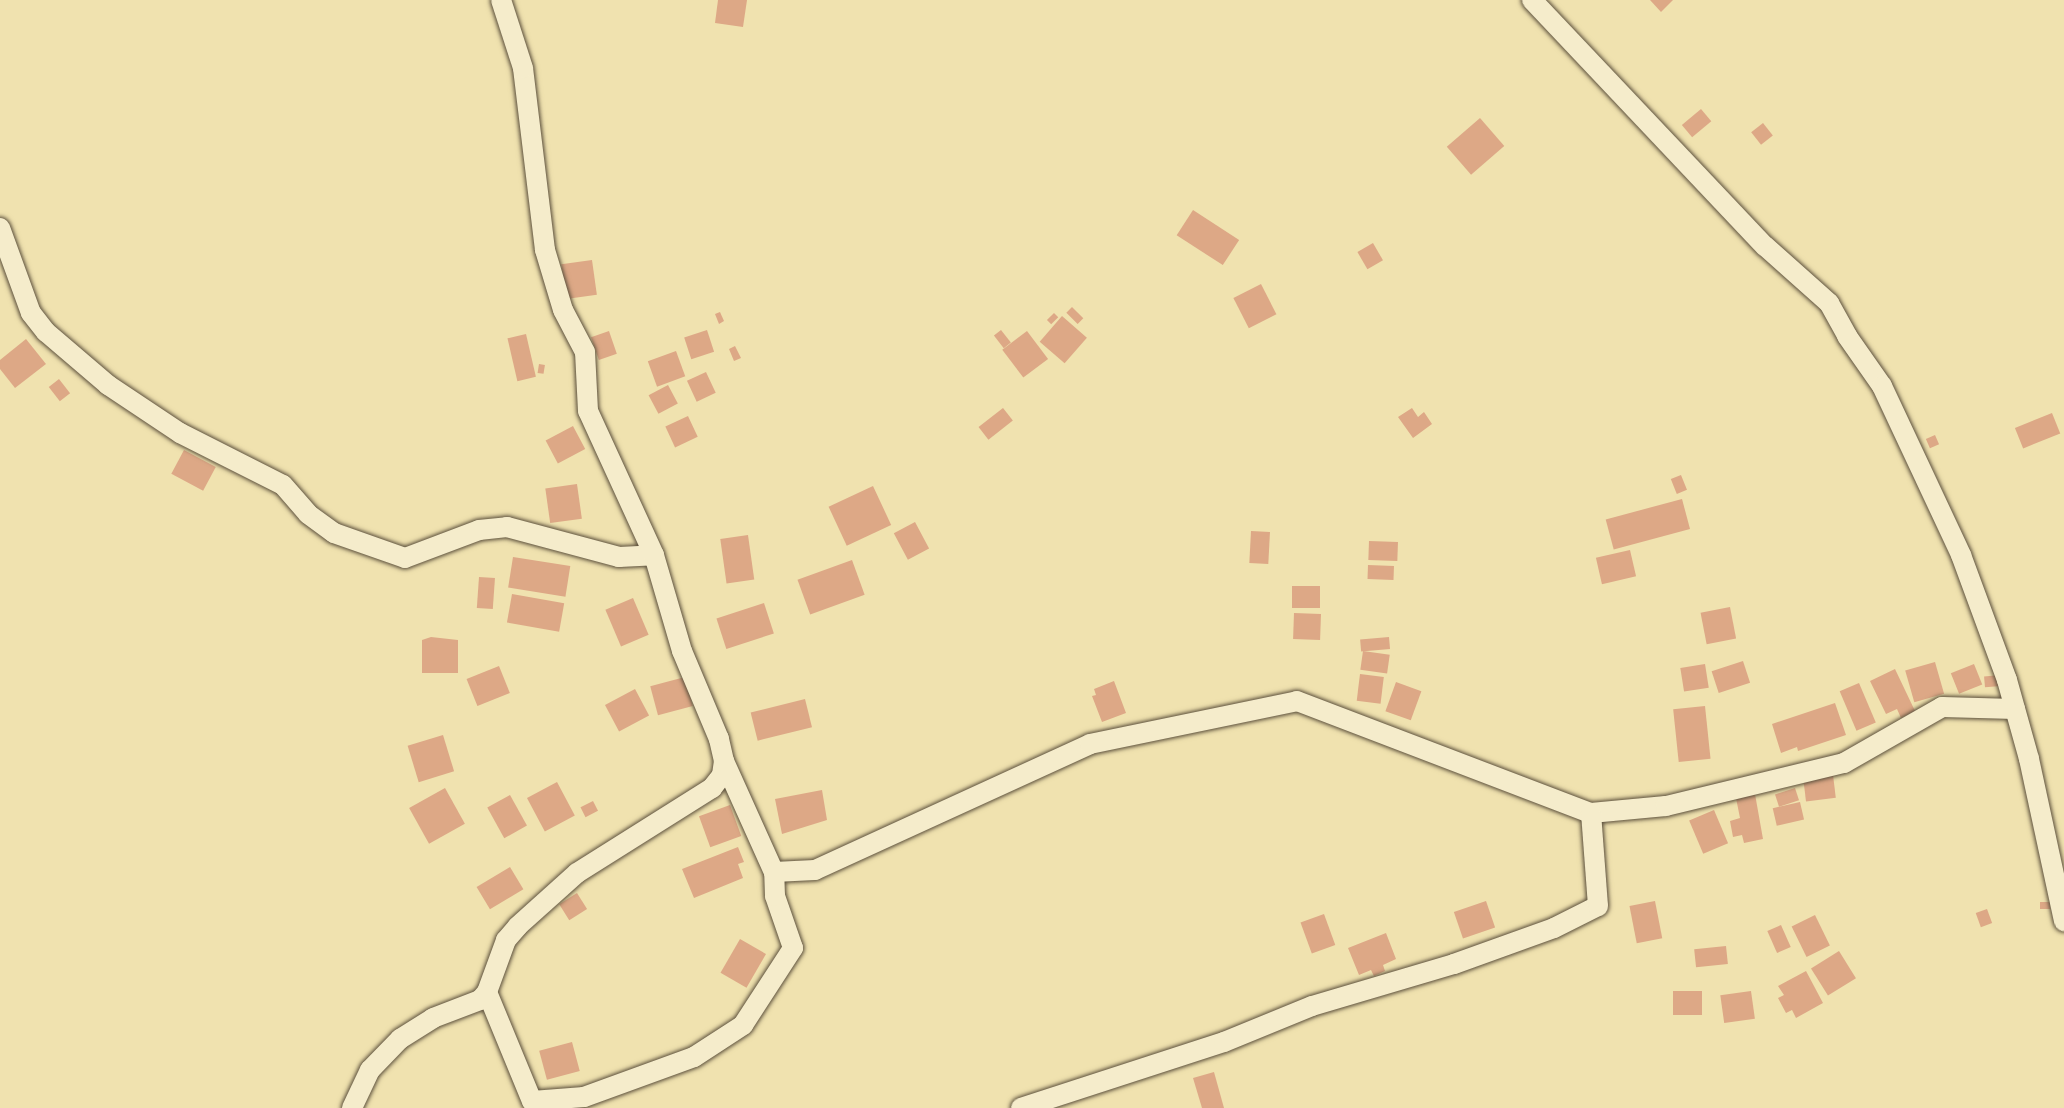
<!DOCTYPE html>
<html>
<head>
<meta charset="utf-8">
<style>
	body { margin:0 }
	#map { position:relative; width:2064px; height:1108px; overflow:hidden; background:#f0e2af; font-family:"Sorts Mill Goudy",serif }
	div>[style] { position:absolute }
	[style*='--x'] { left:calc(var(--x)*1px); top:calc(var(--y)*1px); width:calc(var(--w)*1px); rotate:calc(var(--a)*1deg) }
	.building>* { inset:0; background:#dda886; transform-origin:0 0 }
	.roads { filter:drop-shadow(0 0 2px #5c503c) drop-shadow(0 0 2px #5c503c) }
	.street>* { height:20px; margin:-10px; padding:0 10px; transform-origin:10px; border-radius:10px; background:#f5eccb }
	span { translate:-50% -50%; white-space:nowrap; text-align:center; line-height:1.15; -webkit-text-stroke:4.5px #f5eccb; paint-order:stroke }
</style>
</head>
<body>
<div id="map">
	<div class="building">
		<i style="clip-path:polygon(718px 0,747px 0,743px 27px,715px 23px)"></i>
		<i style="clip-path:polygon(1650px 0,1673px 0,1661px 12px)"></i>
		<i style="left:1701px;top:109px;width:16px;height:25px;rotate:50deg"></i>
		<i style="left:1480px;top:118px;width:37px;height:44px;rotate:49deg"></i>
		<i style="left:1763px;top:123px;width:16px;height:15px;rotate:52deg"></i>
		<i style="left:1193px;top:210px;width:55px;height:30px;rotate:33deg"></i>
		<i style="left:1373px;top:243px;width:20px;height:18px;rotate:60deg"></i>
		<i style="left:592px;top:260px;width:35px;height:31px;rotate:82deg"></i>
		<i style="left:1261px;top:284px;width:34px;height:31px;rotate:63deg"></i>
		<i style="left:1072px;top:307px;width:16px;height:8px;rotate:45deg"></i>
		<i style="clip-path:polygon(720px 312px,724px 321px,719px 324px,715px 314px)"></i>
		<i style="left:1054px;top:313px;width:6px;height:10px;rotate:45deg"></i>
		<i style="left:1062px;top:316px;width:33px;height:34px;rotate:41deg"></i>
		<i style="left:707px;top:330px;width:23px;height:24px;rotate:72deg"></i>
		<i style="left:1001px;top:330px;width:16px;height:9px;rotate:52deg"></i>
		<i style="left:609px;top:331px;width:24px;height:19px;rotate:71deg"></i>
		<i style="left:1027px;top:331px;width:35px;height:31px;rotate:53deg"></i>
		<i style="left:526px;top:334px;width:44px;height:19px;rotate:77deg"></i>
		<i style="clip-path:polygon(26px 339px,46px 364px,15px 388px,0 369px,0 360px)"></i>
		<i style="clip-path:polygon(735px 346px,741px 358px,734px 361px,729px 349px)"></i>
		<i style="left:676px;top:351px;width:27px;height:30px;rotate:70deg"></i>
		<i style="left:539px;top:364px;width:6px;height:9px;rotate:9deg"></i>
		<i style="left:706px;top:372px;width:23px;height:21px;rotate:65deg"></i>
		<i style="left:59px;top:379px;width:18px;height:13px;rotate:52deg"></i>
		<i style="left:668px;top:385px;width:21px;height:22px;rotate:62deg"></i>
		<i style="left:1003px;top:408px;width:16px;height:31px;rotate:52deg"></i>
		<i style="clip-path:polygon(1412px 408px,1418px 417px,1424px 412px,1432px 424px,1413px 438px,1398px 417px)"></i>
		<i style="left:2052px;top:413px;width:22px;height:40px;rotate:68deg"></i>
		<i style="left:688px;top:416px;width:23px;height:25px;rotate:65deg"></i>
		<i style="left:573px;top:426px;width:26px;height:31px;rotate:62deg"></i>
		<i style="left:1935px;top:435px;width:10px;height:10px;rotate:66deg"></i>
		<i style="left:184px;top:450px;width:36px;height:27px;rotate:28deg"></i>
		<i style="left:1681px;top:475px;width:16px;height:11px;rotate:68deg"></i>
		<i style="left:577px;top:484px;width:35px;height:32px;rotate:82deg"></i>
		<i style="left:873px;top:486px;width:43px;height:49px;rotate:65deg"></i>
		<i style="left:1682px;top:499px;width:31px;height:79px;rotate:75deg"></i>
		<i style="left:915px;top:522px;width:30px;height:24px;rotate:62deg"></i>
		<i style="left:1251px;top:531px;width:19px;height:32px;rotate:3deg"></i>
		<i style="left:748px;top:535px;width:45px;height:28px;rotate:82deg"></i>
		<i style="left:1369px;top:541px;width:29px;height:19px;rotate:2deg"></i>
		<i style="left:1630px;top:550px;width:27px;height:35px;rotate:77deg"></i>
		<i style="left:513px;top:557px;width:58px;height:31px;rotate:9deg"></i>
		<i style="left:852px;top:560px;width:37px;height:58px;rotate:70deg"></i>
		<i style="left:1368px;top:565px;width:26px;height:14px;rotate:2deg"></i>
		<i style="left:479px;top:577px;width:16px;height:31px;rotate:4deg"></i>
		<i style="left:1292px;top:586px;width:28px;height:22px"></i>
		<i style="left:512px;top:594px;width:53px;height:29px;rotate:10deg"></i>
		<i style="left:633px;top:598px;width:40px;height:30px;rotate:67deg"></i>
		<i style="left:764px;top:603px;width:32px;height:50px;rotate:72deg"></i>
		<i style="left:1730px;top:607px;width:32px;height:30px;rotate:79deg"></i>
		<i style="left:1294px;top:613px;width:27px;height:26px;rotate:2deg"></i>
		<i style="clip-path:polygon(431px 637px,458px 640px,458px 673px,422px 673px,422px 640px)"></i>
		<i style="left:1389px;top:637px;width:12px;height:29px;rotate:85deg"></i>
		<i style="left:1363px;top:651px;width:27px;height:19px;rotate:8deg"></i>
		<i style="left:1743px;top:661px;width:23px;height:33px;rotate:72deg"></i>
		<i style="left:1935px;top:662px;width:33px;height:31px;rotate:74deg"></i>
		<i style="left:1705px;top:664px;width:24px;height:25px;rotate:81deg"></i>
		<i style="left:1974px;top:664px;width:22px;height:25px;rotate:68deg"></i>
		<i style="left:499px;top:666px;width:29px;height:35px;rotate:68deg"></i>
		<i style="clip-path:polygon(1895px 669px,1915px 711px,1901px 718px,1897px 709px,1886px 714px,1870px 681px)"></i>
		<i style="left:1360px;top:674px;width:24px;height:27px;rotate:7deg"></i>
		<i style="left:2000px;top:675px;width:11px;height:16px;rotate:85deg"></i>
		<i style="left:685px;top:677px;width:30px;height:36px;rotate:75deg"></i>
		<i style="clip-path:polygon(1114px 681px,1126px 713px,1102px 722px,1092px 696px,1096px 695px,1094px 689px)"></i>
		<i style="left:1396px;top:682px;width:27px;height:31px;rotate:20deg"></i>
		<i style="left:1859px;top:683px;width:43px;height:21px;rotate:67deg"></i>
		<i style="left:635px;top:689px;width:30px;height:34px;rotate:62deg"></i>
		<i style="left:805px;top:699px;width:29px;height:56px;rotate:76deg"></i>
		<i style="clip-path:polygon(1835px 703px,1846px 735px,1798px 751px,1797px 747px,1781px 753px,1772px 724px)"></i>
		<i style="left:1705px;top:706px;width:53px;height:32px;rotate:84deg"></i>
		<i style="left:443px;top:735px;width:38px;height:37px;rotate:73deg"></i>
		<i style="left:1833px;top:775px;width:23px;height:30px;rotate:83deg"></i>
		<i style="left:557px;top:782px;width:38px;height:34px;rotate:62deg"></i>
		<i style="left:445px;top:788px;width:41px;height:41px;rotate:61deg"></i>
		<i style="left:1795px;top:788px;width:13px;height:21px;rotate:72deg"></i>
		<i style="clip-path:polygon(822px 790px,827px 820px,782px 834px,775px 799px)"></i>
		<i style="clip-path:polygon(1755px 794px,1763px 839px,1744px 843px,1742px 835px,1733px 837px,1730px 821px,1740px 818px,1736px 798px)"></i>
		<i style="left:510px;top:795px;width:35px;height:26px;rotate:61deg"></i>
		<i style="left:593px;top:801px;width:11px;height:14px;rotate:63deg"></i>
		<i style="left:1800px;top:802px;width:18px;height:28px;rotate:77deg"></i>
		<i style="left:730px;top:805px;width:33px;height:33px;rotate:70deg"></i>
		<i style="left:1714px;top:810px;width:36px;height:27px;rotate:67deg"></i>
		<i style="clip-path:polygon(738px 847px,744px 862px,738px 864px,743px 878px,694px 898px,682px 869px)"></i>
		<i style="left:510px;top:867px;width:26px;height:39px;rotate:59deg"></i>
		<i style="left:577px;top:893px;width:19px;height:21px;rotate:58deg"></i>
		<i style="left:1486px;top:901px;width:28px;height:34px;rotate:71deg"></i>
		<i style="left:1655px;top:901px;width:38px;height:26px;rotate:79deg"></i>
		<i style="left:2040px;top:902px;width:10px;height:7px"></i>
		<i style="left:1987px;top:909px;width:15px;height:12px;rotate:70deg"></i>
		<i style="left:1324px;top:914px;width:33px;height:25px;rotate:70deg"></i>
		<i style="left:1815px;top:915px;width:34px;height:26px;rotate:64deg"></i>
		<i style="left:1781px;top:925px;width:24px;height:15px;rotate:66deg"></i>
		<i style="clip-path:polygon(1386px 933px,1396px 959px,1383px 965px,1385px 971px,1374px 976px,1371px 970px,1359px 975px,1348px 948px)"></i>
		<i style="left:740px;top:939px;width:30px;height:39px;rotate:30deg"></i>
		<i style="left:1726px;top:946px;width:18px;height:32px;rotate:84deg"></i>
		<i style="left:1839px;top:951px;width:32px;height:33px;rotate:58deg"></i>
		<i style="clip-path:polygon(1806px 971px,1823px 1003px,1796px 1018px,1792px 1010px,1786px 1013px,1778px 998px,1784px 995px,1778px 986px)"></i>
		<i style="left:1673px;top:991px;width:29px;height:24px"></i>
		<i style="left:1751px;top:991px;width:28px;height:31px;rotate:82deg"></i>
		<i style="left:572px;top:1042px;width:30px;height:34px;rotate:75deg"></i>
		<i style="clip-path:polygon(1214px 1072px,1224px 1108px,1202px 1108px,1193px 1078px)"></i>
	</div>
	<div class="roads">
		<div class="street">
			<i style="--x:1532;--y:0;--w:339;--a:46.6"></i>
			<i style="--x:1765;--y:246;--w:86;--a:41.7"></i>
			<i style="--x:1829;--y:303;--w:38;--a:61"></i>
			<i style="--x:1847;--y:336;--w:61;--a:55"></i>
			<i style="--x:1882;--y:386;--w:187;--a:64.9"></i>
			<i style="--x:1961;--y:555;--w:133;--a:69.8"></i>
			<i style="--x:2007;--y:680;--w:82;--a:74.4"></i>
			<i style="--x:2029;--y:759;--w:166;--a:77.8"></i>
			<i style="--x:0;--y:228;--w:90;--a:70"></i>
			<i style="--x:31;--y:313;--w:24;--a:52"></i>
			<i style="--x:46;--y:332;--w:82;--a:40.5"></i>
			<i style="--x:108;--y:385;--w:87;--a:33.7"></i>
			<i style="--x:180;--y:433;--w:115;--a:26.8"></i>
			<i style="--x:283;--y:485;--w:38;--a:49"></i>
			<i style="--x:308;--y:514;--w:32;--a:36"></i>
			<i style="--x:334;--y:533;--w:75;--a:19.4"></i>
			<i style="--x:405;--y:558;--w:79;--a:-20.7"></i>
			<i style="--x:479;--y:530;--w:28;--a:-6"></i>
			<i style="--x:507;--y:527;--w:116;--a:15"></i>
			<i style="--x:619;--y:557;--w:35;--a:-3"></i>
			<i style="--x:724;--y:761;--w:122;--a:65.8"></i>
			<i style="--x:774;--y:872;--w:41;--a:-2.8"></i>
			<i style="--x:815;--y:870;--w:302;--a:-24.6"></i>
			<i style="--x:1090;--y:744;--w:211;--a:-11.7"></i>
			<i style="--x:1297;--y:701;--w:315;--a:20.9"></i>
			<i style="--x:1591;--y:813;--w:75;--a:-5.3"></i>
			<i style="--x:1666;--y:806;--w:183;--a:-13.6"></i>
			<i style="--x:1844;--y:763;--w:113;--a:-29.7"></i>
			<i style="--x:1942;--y:707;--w:73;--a:1.6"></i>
			<i style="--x:487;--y:992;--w:118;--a:67.6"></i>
			<i style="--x:532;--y:1101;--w:52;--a:-4.4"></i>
			<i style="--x:584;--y:1097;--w:117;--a:-20"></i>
			<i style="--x:694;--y:1057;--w:59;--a:-33.1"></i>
			<i style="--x:743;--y:1025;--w:92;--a:-57"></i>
			<i style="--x:793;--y:948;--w:55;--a:-109.1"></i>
			<i style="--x:775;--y:896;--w:24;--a:-92"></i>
			<i style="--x:352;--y:1108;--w:42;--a:-64.7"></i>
			<i style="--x:370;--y:1070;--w:43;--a:-45.9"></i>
			<i style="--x:400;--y:1039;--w:39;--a:-32"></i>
			<i style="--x:433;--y:1018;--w:50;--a:-21"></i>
			<i style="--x:480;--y:1000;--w:11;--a:-49"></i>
			<i style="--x:487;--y:992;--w:55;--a:-69.9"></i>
			<i style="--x:506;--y:940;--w:18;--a:-49"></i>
			<i style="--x:518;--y:926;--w:79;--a:-41.9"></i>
			<i style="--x:577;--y:873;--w:160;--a:-32.2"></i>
			<i style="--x:712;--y:788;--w:16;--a:-52"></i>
			<i style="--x:722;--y:775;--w:14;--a:-82"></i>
			<i style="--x:724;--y:761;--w:23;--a:-103"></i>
			<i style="--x:719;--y:739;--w:95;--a:-112.8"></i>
			<i style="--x:682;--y:651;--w:100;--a:-106.3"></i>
			<i style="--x:654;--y:555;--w:158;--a:-114.6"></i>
			<i style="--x:588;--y:411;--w:59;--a:-92.9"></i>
			<i style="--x:585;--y:352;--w:47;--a:-117.6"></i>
			<i style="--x:563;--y:310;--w:63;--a:-106.7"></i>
			<i style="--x:545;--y:250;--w:183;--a:-96.9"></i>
			<i style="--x:523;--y:68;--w:71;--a:-107.9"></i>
			<i style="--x:1021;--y:1108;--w:213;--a:-18"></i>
			<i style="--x:1224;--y:1042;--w:95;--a:-22.2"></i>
			<i style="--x:1312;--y:1006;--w:148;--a:-16.5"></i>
			<i style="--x:1454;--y:964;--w:106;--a:-19.8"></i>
			<i style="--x:1554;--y:928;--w:49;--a:-26.6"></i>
			<i style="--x:1598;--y:906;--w:93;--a:-94.3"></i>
		</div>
	</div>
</div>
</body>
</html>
